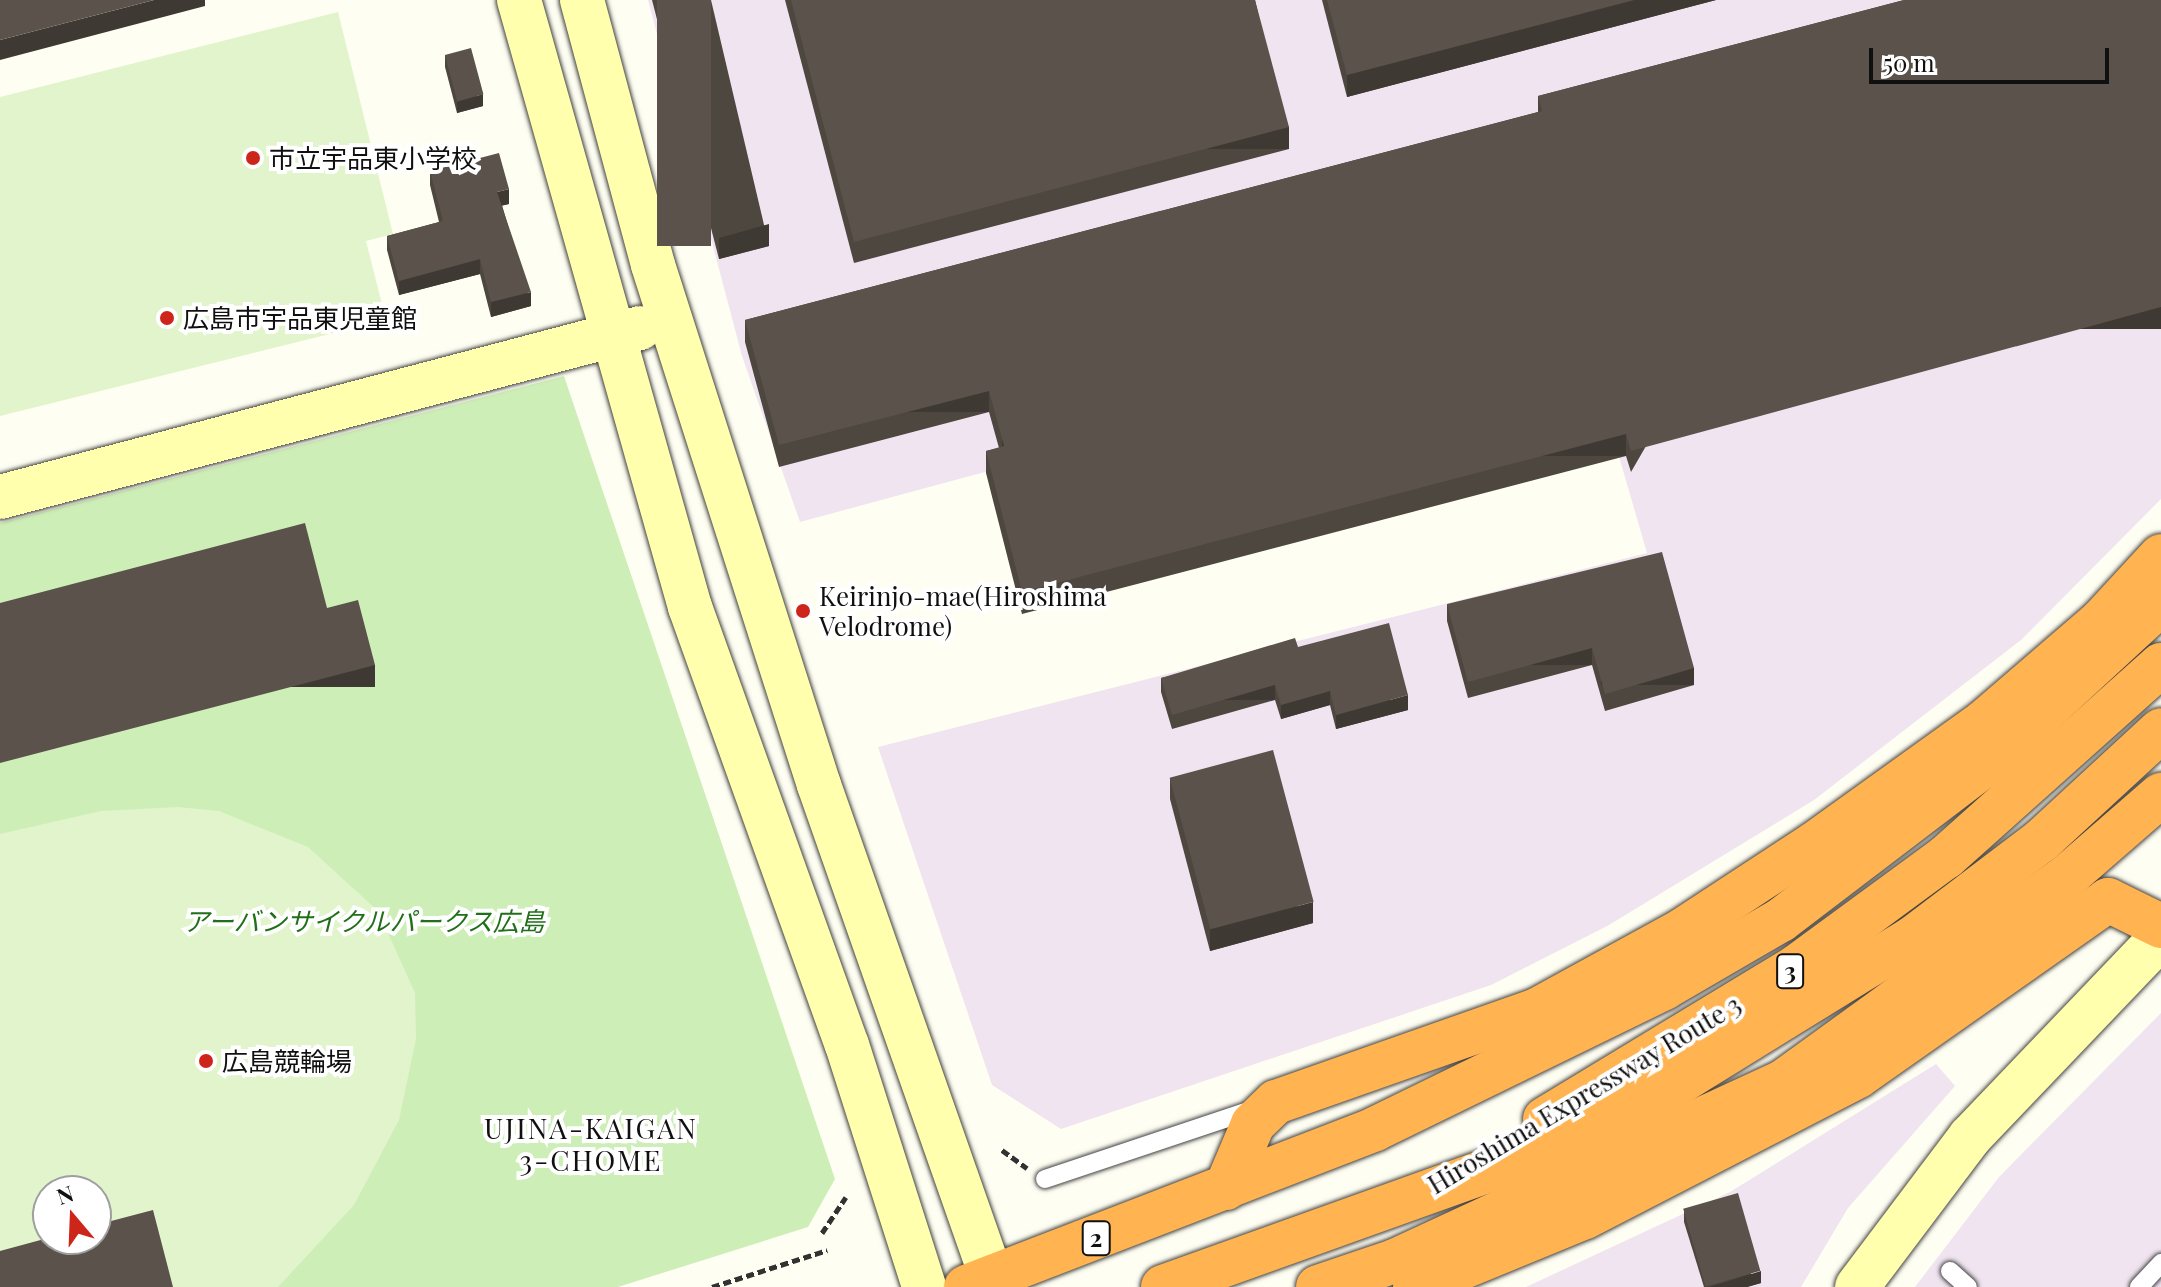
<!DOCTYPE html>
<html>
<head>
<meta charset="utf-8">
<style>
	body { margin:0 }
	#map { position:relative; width:2161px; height:1287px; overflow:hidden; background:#fffef3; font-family:"Playfair Display","Noto Sans JP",serif }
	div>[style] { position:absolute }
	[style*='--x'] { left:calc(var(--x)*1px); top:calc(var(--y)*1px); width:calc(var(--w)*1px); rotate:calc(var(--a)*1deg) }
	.industrial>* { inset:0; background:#efe4ef }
	.green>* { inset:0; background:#ceeeb8 }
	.pitch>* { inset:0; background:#e1f4cb }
	.path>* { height:5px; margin-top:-2.5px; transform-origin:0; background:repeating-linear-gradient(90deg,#323232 0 8px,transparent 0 12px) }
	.roads { filter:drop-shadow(0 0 2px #434343) drop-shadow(0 0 2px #434343) }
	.lane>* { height:18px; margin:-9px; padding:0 9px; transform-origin:9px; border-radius:9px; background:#fff }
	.secondary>* { height:44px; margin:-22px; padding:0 22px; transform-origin:22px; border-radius:22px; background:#ffffae }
	.highway>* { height:44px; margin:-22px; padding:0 22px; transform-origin:22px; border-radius:22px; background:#ffb351 }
	.wall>* { inset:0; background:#4d4740 }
	.shaded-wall>* { inset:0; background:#3f3934; transform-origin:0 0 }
	.building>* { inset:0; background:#5a524b; transform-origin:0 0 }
	.dots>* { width:22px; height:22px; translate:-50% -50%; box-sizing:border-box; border:4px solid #fff; border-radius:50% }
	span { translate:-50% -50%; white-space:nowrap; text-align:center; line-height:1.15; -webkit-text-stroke:8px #fff; paint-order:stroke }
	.shield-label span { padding:2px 6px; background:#fff; border:2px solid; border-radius:6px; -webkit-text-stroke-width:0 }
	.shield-label { font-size:24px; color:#101010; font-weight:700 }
	.poi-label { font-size:26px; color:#101010 }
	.left { translate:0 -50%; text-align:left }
	.park-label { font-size:26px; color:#226f19; font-style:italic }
	.street-label { font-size:26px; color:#101010 }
	.neighbourhood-label { font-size:28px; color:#101010; letter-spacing:2px }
	.north { position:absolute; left:32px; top:1175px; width:80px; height:80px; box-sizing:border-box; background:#fff; border:2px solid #9f9f9f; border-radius:50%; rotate:341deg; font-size:22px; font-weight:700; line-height:32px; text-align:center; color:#101010 }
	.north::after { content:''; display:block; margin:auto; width:28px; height:36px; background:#ce251a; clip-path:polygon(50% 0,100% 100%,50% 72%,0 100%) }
	.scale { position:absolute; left:1869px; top:48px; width:240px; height:36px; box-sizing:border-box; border:4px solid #101010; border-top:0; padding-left:10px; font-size:24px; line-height:28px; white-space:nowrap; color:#101010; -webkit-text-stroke:6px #fff; paint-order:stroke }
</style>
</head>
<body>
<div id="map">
	<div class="industrial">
		<i style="clip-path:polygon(648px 0,2161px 0,2161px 499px,2021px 640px,1814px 800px,1609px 925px,1491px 985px,1061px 1129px,992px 1085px,878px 747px,1647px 553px,1577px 312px,800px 522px,742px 356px)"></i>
		<i style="clip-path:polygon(2161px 1013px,2161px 1287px,1915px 1287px,1999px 1177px)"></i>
		<i style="clip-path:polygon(1936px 1064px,1955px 1086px,1848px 1208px,1801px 1287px,1526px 1287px,1730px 1192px)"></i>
	</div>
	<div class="green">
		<i style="clip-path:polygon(evenodd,564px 376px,835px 1179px,808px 1227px,618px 1287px,0 1287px,0 523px,564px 376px,48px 1191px,96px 1191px,96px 1239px,48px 1239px,48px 1191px)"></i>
	</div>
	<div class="pitch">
		<i style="clip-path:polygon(338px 12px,393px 234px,366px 241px,386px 320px,0 416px,0 97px)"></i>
		<i style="clip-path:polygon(evenodd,178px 807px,219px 811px,308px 847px,378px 911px,415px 993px,416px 1039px,399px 1120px,354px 1205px,278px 1287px,0 1287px,0 834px,101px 811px,178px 807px,48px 1191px,96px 1191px,96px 1239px,48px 1239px,48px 1191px)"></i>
	</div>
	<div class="path">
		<i style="--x:1002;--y:1150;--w:31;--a:36"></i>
		<i style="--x:822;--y:1233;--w:43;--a:-56.3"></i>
		<i style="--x:712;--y:1287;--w:121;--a:-17.8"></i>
	</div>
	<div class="roads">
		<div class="lane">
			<i style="--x:1045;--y:1179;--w:220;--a:-18.5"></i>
			<i style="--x:1950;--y:1271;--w:24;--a:42"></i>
			<i style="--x:2139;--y:1287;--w:33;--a:-47"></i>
		</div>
		<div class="secondary">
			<i style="--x:519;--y:0;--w:631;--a:74.27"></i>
			<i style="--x:690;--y:607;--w:465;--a:70.3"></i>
			<i style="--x:847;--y:1045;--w:254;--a:72.3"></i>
			<i style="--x:582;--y:0;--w:274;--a:75"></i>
			<i style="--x:653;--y:265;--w:546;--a:72.3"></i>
			<i style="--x:819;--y:785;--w:532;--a:70.68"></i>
			<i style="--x:0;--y:497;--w:662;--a:-14.79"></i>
			<i style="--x:1857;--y:1287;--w:188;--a:-53"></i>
			<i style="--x:1970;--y:1137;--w:277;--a:-46.3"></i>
		</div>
		<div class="highway">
			<i style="--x:1545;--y:1119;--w:293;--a:-31.2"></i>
			<i style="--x:1796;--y:967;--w:186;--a:-36.3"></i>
			<i style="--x:1946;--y:857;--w:288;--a:-41.8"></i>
			<i style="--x:1226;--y:1188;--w:69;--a:-67.1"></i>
			<i style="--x:1253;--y:1124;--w:32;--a:-44"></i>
			<i style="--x:1276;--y:1102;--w:277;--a:-19.4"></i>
			<i style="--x:1537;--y:1010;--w:166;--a:-28.7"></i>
			<i style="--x:1683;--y:930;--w:157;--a:-33.3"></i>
			<i style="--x:1814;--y:844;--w:209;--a:-35.7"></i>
			<i style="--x:1984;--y:722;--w:156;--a:-40.8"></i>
			<i style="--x:2102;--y:620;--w:87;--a:-47.3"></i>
			<i style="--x:966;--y:1287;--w:438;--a:-21.1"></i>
			<i style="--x:1375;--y:1129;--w:322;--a:-26"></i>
			<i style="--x:1664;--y:988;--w:135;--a:-30.2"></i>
			<i style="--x:1781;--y:920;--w:263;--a:-37.3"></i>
			<i style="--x:1990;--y:761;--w:233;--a:-42.7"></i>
			<i style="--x:1163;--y:1287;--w:398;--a:-19.7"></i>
			<i style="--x:1538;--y:1153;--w:153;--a:-26.4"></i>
			<i style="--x:1675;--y:1085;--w:280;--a:-31.7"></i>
			<i style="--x:1913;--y:938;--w:162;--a:-37.2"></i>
			<i style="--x:2042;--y:840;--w:162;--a:-42.7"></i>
			<i style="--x:1318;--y:1287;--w:81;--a:-18.7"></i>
			<i style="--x:1395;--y:1261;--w:427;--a:-24.8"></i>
			<i style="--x:1783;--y:1082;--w:354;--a:-35.9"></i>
			<i style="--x:2070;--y:874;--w:121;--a:-41"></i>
			<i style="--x:1415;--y:1287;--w:184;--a:-22.4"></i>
			<i style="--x:1585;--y:1217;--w:307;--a:-27.3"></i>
			<i style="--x:1858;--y:1076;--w:306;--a:-35.1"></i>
			<i style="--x:2108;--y:900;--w:59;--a:26.1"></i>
		</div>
	</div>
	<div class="wall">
		<i style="clip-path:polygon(652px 0,711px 0,769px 246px,719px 259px)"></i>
		<i style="clip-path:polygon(785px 0,1255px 0,1289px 149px,854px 263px)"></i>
		<i style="clip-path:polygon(1322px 0,1716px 0,1347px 97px)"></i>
		<i style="clip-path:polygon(1904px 0,1631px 472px,1626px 456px,1022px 614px,986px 473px,986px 451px,999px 448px,989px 412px,779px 467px,745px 342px,745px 320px,1538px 112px,1538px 96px)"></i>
		<i style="clip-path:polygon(445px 55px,483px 106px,457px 113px,445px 67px)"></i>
		<i style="clip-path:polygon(430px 171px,509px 204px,502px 205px,531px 306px,491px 317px,480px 274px,399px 295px,387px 250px,387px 236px,439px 222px,430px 185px)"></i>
		<i style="clip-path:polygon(1447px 604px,1694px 668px,1694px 685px,1605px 711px,1592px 665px,1468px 698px,1447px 621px)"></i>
		<i style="clip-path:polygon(1298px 647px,1408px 710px,1336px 729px,1330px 705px,1281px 719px,1275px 700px,1172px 729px,1161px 692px,1161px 678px)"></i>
		<i style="clip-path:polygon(1170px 778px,1313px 923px,1210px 951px,1170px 799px)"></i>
		<i style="clip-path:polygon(1684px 1210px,1761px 1283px,1747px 1287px,1704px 1287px,1684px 1222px)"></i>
	</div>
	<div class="shaded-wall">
		<i style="clip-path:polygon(154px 0,205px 0,205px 6px,0 60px,0 40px)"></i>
		<i style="clip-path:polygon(1634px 0,1716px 0,1347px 97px,1347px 75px)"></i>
		<i style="clip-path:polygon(483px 94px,483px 106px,457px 113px,457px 102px)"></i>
		<i style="left:1289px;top:127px;width:22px;height:450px;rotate:90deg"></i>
		<i style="clip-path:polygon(509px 189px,509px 204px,497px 207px,497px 192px)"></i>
		<i style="clip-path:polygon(769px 224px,769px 246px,719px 259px,719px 238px)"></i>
		<i style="clip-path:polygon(480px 259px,480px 274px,399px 295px,399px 281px)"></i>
		<i style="clip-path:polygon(531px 292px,531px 306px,491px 317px,491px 302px)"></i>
		<i style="left:2161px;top:307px;width:22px;height:549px;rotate:90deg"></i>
		<i style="left:989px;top:391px;width:21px;height:217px;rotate:90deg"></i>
		<i style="left:1626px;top:434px;width:22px;height:624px;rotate:90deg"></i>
		<i style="left:1592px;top:648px;width:17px;height:129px;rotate:90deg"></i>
		<i style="left:375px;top:665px;width:22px;height:388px;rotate:90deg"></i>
		<i style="left:1694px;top:668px;width:17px;height:93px;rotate:90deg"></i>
		<i style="left:1275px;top:685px;width:15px;height:107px;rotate:90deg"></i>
		<i style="clip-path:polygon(1330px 691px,1330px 705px,1281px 719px,1281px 705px)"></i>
		<i style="clip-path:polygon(1408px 695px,1408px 710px,1336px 729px,1336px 715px)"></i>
		<i style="clip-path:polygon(1313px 902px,1313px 923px,1210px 951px,1210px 929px)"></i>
		<i style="clip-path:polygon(1761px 1271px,1761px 1283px,1747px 1287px,1709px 1287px)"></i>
	</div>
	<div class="building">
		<i style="clip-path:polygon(0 0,154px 0,0 40px)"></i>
		<i style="left:657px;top:0;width:54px;height:246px"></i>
		<i style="clip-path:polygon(791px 0,1255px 0,1289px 127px,854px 242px)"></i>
		<i style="clip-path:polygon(1327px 0,1634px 0,1347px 75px)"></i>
		<i style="clip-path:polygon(1904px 0,2161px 0,2161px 307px,1631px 451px,1626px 434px,1022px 592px,986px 451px,1004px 446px,989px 391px,779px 445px,745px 320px,1542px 111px,1538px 96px)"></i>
		<i style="left:471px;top:48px;width:48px;height:27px;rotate:75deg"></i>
		<i style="clip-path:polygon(499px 153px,509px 189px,497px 192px,531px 292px,491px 302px,480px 259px,399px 281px,387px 236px,443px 221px,430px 171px)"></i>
		<i style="clip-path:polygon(305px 523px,327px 608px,358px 600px,375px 665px,0 763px,0 603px)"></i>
		<i style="clip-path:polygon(1662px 552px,1694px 668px,1605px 694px,1592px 648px,1468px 682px,1447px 604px)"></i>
		<i style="clip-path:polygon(1389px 623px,1408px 695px,1336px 715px,1330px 691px,1281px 705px,1275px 685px,1172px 715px,1161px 678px,1295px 638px,1298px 647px)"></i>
		<i style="left:1273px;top:750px;width:157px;height:107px;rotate:75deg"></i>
		<i style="left:1738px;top:1193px;width:81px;height:57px;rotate:74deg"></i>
		<i style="clip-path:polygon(153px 1210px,173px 1287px,0 1287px,0 1251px,48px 1238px,48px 1239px,96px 1239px,96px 1225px)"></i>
	</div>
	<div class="dots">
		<i style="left:253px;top:158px;background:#ce251a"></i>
		<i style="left:167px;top:318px;background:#ce251a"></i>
		<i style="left:803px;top:611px;background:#ce251a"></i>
		<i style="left:206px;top:1061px;background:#ce251a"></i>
	</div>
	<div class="shield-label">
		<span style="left:1790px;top:971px">3</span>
		<span style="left:1096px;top:1238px">2</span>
	</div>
	<div class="poi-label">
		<span class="left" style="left:269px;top:158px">市立宇品東小学校</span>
		<span class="left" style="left:183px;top:318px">広島市宇品東児童館</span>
		<span class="left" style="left:819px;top:611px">Keirinjo-mae(Hiroshima<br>Velodrome)</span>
		<span class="left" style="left:222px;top:1061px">広島競輪場</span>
	</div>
	<div class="park-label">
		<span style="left:364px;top:921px">アーバンサイクルパークス広島</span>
	</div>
	<div class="street-label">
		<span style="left:1584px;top:1094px;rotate:-31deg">Hiroshima Expressway Route 3</span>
	</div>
	<div class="neighbourhood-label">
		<span style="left:591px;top:1144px">UJINA-KAIGAN<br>3-CHOME</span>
	</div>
	<div class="north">N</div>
	<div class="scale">50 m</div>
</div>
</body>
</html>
